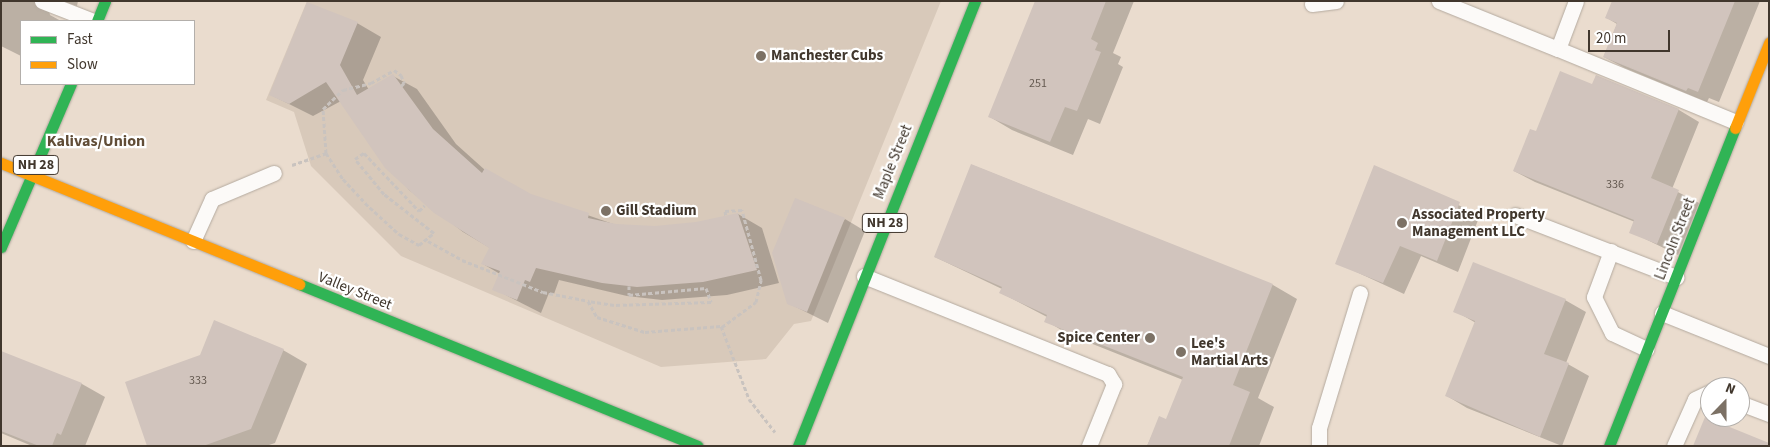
<!DOCTYPE html>
<html>
<head>
<meta charset="utf-8">
<style>
	body { margin:0 }
	#map { position:relative; width:1770px; height:447px; overflow:hidden; background:#eadcce; font-family:"Source Sans 3",sans-serif }
	div>[style] { position:absolute }
	[style*='--x'] { left:calc(var(--x)*1px); top:calc(var(--y)*1px); width:calc(var(--w)*1px); rotate:calc(var(--a)*1deg) }
	.green>* { inset:0; background:#d8c9ba }
	.shadow>* { inset:0; background:#0003 }
	.building>* { inset:0; background:#d1c4bd }
	.path>* { height:3px; margin-top:-1.5px; transform-origin:0; background:repeating-linear-gradient(90deg,#c9c3bf 0 4px,transparent 0 6.5px) }
	.roads { filter:drop-shadow(0 0 1px #b4aa9f) drop-shadow(0 0 1px #b4aa9f) }
	.lane>* { height:15px; margin:-7.5px; padding:0 7.5px; transform-origin:7.5px; border-radius:7.5px; background:#fcfaf8 }
	.fast>* { height:11px; margin:-5.5px; padding:0 5.5px; transform-origin:5.5px; border-radius:5.5px; background:#30b455 }
	.slow>* { height:11px; margin:-5.5px; padding:0 5.5px; transform-origin:5.5px; border-radius:5.5px; background:#ff9f0a }
	.dots>* { width:14px; height:14px; translate:-50% -50%; box-sizing:border-box; border:2px solid #fff; border-radius:50% }
	span { translate:-50% -50%; white-space:nowrap; text-align:center; line-height:1.15; -webkit-text-stroke:4.5px #fff; paint-order:stroke }
	.number-label { font-size:12px; color:#655a51 }
	.number-label span { -webkit-text-stroke-width:0 }
	.shield-label span { padding:1px 4px; background:#fff; border:1px solid; border-radius:4px; -webkit-text-stroke-width:0 }
	.shield-label { font-size:14px; color:#41372d; font-weight:700 }
	.poi-label { font-size:15px; color:#41372d; font-weight:700 }
	.left { translate:0 -50%; text-align:left }
	.right { translate:-100% -50%; text-align:right }
	.street-label { font-size:15px; color:#41372d }
	.neighbourhood-label { font-size:16px; color:#614d37; font-weight:700 }
	.frame { position:absolute; inset:0; border:2px solid #41372d; pointer-events:none }
	.legend { position:absolute; left:20px; top:20px; width:175px; height:65px; box-sizing:border-box; background:#fff; border:1px solid #b3afab; margin:0; padding:6px 9px; list-style:none; font-size:15px; color:#41372d }
	.legend li { display:flex; align-items:center; gap:10px; height:25px }
	.legend b { width:25px; border:1px solid #b3afab }
	.north { position:absolute; left:1700px; top:377px; width:50px; height:50px; box-sizing:border-box; background:#fff; border:1px solid #b3afab; border-radius:50%; rotate:22deg; font-size:14px; font-weight:700; line-height:20px; text-align:center; color:#41372d }
	.north::after { content:''; display:block; margin:auto; width:18px; height:22px; background:#7c7165; clip-path:polygon(50% 0,100% 100%,50% 72%,0 100%) }
	.scale { position:absolute; left:1588px; top:30px; width:82px; height:22px; box-sizing:border-box; border:2px solid #41372d; border-top:0; padding-left:6px; font-size:15px; line-height:18px; white-space:nowrap; color:#41372d; -webkit-text-stroke:4px #fff; paint-order:stroke }
</style>
</head>
<body>
<div id="map">
	<div class="green">
		<i style="clip-path:polygon(307px 1px,941px 1px,811px 321px,794px 324px,766px 359px,661px 367px,401px 256px,311px 166px,294px 112px,266px 100px)"></i>
	</div>
	<div class="shadow">
		<i style="clip-path:polygon(1px 1px,55px 1px,48px 6px,50px 15px,61px 21px,21px 21px,21px 56px,1px 46px)"></i>
		<i style="clip-path:polygon(62px 1px,78px 1px,77px 6px)"></i>
		<i style="clip-path:polygon(1036px 1px,1134px 1px,1113px 53px,1121px 57px,1118px 64px,1123px 67px,1100px 124px,1088px 119px,1073px 155px,1012px 130px,990px 117px)"></i>
		<i style="clip-path:polygon(1613px 1px,1760px 1px,1719px 102px,1709px 98px,1707px 102px,1625px 68px,1604px 57px,1617px 24px,1607px 18px)"></i>
		<i style="clip-path:polygon(357px 23px,381px 37px,363px 80px,369px 90px,393px 76px,417px 89px,456px 144px,485px 170px,530px 195px,616px 225px,655px 227px,696px 224px,738px 214px,762px 228px,779px 283px,727px 295px,662px 300px,627px 296px,559px 280px,554px 294px,549px 293px,541px 313px,494px 289px,500px 274px,483px 264px,490px 248px,463px 232px,409px 190px,341px 101px,313px 116px,271px 95px)"></i>
		<i style="clip-path:polygon(1596px 76px,1679px 110px,1699px 122px,1672px 189px,1699px 203px,1678px 255px,1631px 232px,1635px 222px,1535px 182px,1514px 171px,1537px 133px,1593px 85px)"></i>
		<i style="clip-path:polygon(972px 165px,1273px 285px,1297px 299px,1258px 398px,1274px 407px,1259px 446px,1147px 446px,1160px 418px,1167px 421px,1183px 380px,1070px 335px,1046px 321px,1047px 317px,1001px 293px,1002px 289px,935px 257px)"></i>
		<i style="clip-path:polygon(1375px 167px,1480px 215px,1458px 272px,1421px 256px,1404px 294px,1337px 263px)"></i>
		<i style="clip-path:polygon(845px 219px,865px 231px,828px 323px,788px 303px)"></i>
		<i style="clip-path:polygon(1565px 300px,1586px 312px,1566px 363px,1589px 376px,1562px 446px,1467px 408px,1447px 396px,1476px 323px,1455px 311px)"></i>
		<i style="clip-path:polygon(283px 350px,307px 364px,275px 443px,266px 446px,148px 446px)"></i>
		<i style="clip-path:polygon(1px 352px,82px 384px,105px 397px,85px 446px,32px 446px,1px 433px)"></i>
	</div>
	<div class="building">
		<i style="clip-path:polygon(1035px 1px,1106px 1px,1091px 39px,1098px 43px,1095px 50px,1101px 52px,1077px 111px,1065px 107px,1050px 142px,988px 117px)"></i>
		<i style="clip-path:polygon(1612px 1px,1735px 1px,1698px 92px,1688px 88px,1686px 91px,1603px 57px,1617px 23px,1605px 18px)"></i>
		<i style="clip-path:polygon(307px 2px,358px 22px,340px 65px,357px 95px,393px 74px,433px 129px,482px 173px,485px 168px,531px 194px,589px 213px,588px 218px,616px 224px,655px 226px,696px 222px,738px 213px,757px 270px,703px 282px,637px 287px,602px 283px,536px 268px,530px 282px,525px 280px,517px 300px,492px 290px,500px 271px,481px 264px,489px 248px,434px 213px,385px 168px,326px 82px,289px 104px,269px 95px)"></i>
		<i style="clip-path:polygon(1560px 71px,1592px 84px,1596px 75px,1679px 109px,1651px 178px,1679px 190px,1657px 244px,1629px 233px,1634px 220px,1513px 171px,1530px 129px,1536px 131px)"></i>
		<i style="clip-path:polygon(971px 164px,1273px 284px,1233px 385px,1250px 392px,1229px 446px,1147px 446px,1159px 416px,1166px 419px,1183px 377px,1044px 322px,1047px 315px,999px 293px,1002px 287px,934px 257px)"></i>
		<i style="clip-path:polygon(1374px 165px,1460px 202px,1437px 261px,1400px 246px,1383px 283px,1335px 264px)"></i>
		<i style="clip-path:polygon(795px 198px,845px 218px,807px 312px,787px 304px,772px 253px)"></i>
		<i style="clip-path:polygon(1473px 262px,1566px 299px,1544px 354px,1569px 363px,1540px 437px,1445px 396px,1475px 321px,1453px 312px)"></i>
		<i style="clip-path:polygon(214px 320px,284px 349px,251px 429px,203px 446px,147px 446px,125px 382px,200px 355px)"></i>
		<i style="clip-path:polygon(1px 351px,82px 383px,61px 435px,57px 433px,52px 446px,39px 446px,1px 431px)"></i>
		<i style="clip-path:polygon(1705px 417px,1769px 443px,1769px 446px,1693px 446px)"></i>
	</div>
	<div class="path">
		<i style="--x:326;--y:153;--w:44;--a:-93.9"></i>
		<i style="--x:323;--y:109;--w:28;--a:-44"></i>
		<i style="--x:343;--y:90;--w:29;--a:-14"></i>
		<i style="--x:371;--y:83;--w:26;--a:-29"></i>
		<i style="--x:394;--y:70;--w:9;--a:36"></i>
		<i style="--x:401;--y:75;--w:9;--a:69"></i>
		<i style="--x:404;--y:83;--w:4;--a:135"></i>
		<i style="--x:292;--y:165;--w:36;--a:-19"></i>
		<i style="--x:326;--y:153;--w:31;--a:57"></i>
		<i style="--x:343;--y:179;--w:33;--a:47"></i>
		<i style="--x:365;--y:203;--w:46;--a:42.4"></i>
		<i style="--x:399;--y:234;--w:23;--a:29"></i>
		<i style="--x:419;--y:245;--w:19;--a:-39"></i>
		<i style="--x:434;--y:233;--w:63;--a:-142"></i>
		<i style="--x:384;--y:194;--w:45;--a:-129.6"></i>
		<i style="--x:355;--y:159;--w:11;--a:-34"></i>
		<i style="--x:364;--y:153;--w:80;--a:46.5"></i>
		<i style="--x:419;--y:211;--w:8;--a:-45"></i>
		<i style="--x:428;--y:241;--w:39;--a:29"></i>
		<i style="--x:462;--y:260;--w:87;--a:21.6"></i>
		<i style="--x:543;--y:292;--w:47;--a:11.1"></i>
		<i style="--x:629;--y:286;--w:9;--a:90"></i>
		<i style="--x:629;--y:295;--w:77;--a:-5.2"></i>
		<i style="--x:706;--y:288;--w:15;--a:70"></i>
		<i style="--x:711;--y:302;--w:97;--a:178.2"></i>
		<i style="--x:614;--y:305;--w:26;--a:-171"></i>
		<i style="--x:588;--y:301;--w:18;--a:61"></i>
		<i style="--x:597;--y:317;--w:50;--a:17.4"></i>
		<i style="--x:645;--y:332;--w:76;--a:-4.5"></i>
		<i style="--x:721;--y:326;--w:78;--a:69"></i>
		<i style="--x:749;--y:399;--w:42;--a:51.8"></i>
		<i style="--x:722;--y:327;--w:42;--a:-36.3"></i>
		<i style="--x:756;--y:302;--w:23;--a:-77"></i>
		<i style="--x:761;--y:280;--w:73;--a:-105.2"></i>
		<i style="--x:742;--y:210;--w:17;--a:177"></i>
		<i style="--x:725;--y:211;--w:5;--a:79"></i>
	</div>
	<div class="roads">
		<div class="lane">
			<i style="--x:42;--y:1;--w:55;--a:21.4"></i>
			<i style="--x:1439;--y:1;--w:128;--a:22"></i>
			<i style="--x:1576;--y:1;--w:51;--a:110.6"></i>
			<i style="--x:1558;--y:49;--w:192;--a:22.3"></i>
			<i style="--x:1312;--y:4;--w:24;--a:-7"></i>
			<i style="--x:1515;--y:215;--w:173;--a:21.1"></i>
			<i style="--x:193;--y:241;--w:46;--a:-65.7"></i>
			<i style="--x:212;--y:199;--w:67;--a:-22.8"></i>
			<i style="--x:1611;--y:251;--w:49;--a:110.3"></i>
			<i style="--x:1594;--y:297;--w:40;--a:63.4"></i>
			<i style="--x:1612;--y:333;--w:38;--a:25"></i>
			<i style="--x:864;--y:276;--w:263;--a:21.9"></i>
			<i style="--x:1108;--y:374;--w:12;--a:59"></i>
			<i style="--x:1114;--y:384;--w:67;--a:112"></i>
			<i style="--x:1662;--y:313;--w:115;--a:21.9"></i>
			<i style="--x:1740;--y:403;--w:31;--a:21"></i>
			<i style="--x:1319;--y:446;--w:18;--a:-90"></i>
			<i style="--x:1319;--y:428;--w:141;--a:-73.1"></i>
			<i style="--x:1674;--y:446;--w:51;--a:-65.9"></i>
			<i style="--x:1695;--y:399;--w:17;--a:-25"></i>
		</div>
		<div class="fast">
			<i style="--x:97;--y:21;--w:22;--a:-68"></i>
			<i style="--x:1;--y:247;--w:177;--a:-66.8"></i>
			<i style="--x:299;--y:284;--w:430;--a:22.1"></i>
			<i style="--x:798;--y:446;--w:479;--a:-68.3"></i>
			<i style="--x:1609;--y:446;--w:342;--a:-68.4"></i>
		</div>
		<div class="slow">
			<i style="--x:1735;--y:128;--w:92;--a:-68.2"></i>
			<i style="--x:1;--y:163;--w:322;--a:22.1"></i>
		</div>
	</div>
	<div class="dots">
		<i style="left:761px;top:56px;background:#7c7165"></i>
		<i style="left:606px;top:211px;background:#7c7165"></i>
		<i style="left:1402px;top:223px;background:#7c7165"></i>
		<i style="left:1150px;top:338px;background:#7c7165"></i>
		<i style="left:1181px;top:352px;background:#7c7165"></i>
	</div>
	<div class="number-label">
		<span style="left:1038px;top:84px">251</span>
		<span style="left:1615px;top:185px">336</span>
		<span style="left:198px;top:381px">333</span>
	</div>
	<div class="shield-label">
		<span style="left:36px;top:165px">NH 28</span>
		<span style="left:885px;top:223px">NH 28</span>
	</div>
	<div class="poi-label">
		<span class="left" style="left:771px;top:56px">Manchester Cubs</span>
		<span class="left" style="left:616px;top:211px">Gill Stadium</span>
		<span class="left" style="left:1412px;top:223px">Associated Property<br>Management LLC</span>
		<span class="right" style="left:1140px;top:338px">Spice Center</span>
		<span class="left" style="left:1191px;top:352px">Lee's<br>Martial Arts</span>
	</div>
	<div class="street-label">
		<span style="left:893px;top:162px;rotate:-68deg">Maple Street</span>
		<span style="left:1675px;top:239px;rotate:-69deg">Lincoln Street</span>
		<span style="left:355px;top:291px;rotate:22deg">Valley Street</span>
	</div>
	<div class="neighbourhood-label">
		<span style="left:96px;top:141px">Kalivas/Union</span>
	</div>
	<div class="frame"></div>
	<ul class="legend">
	<li><b style="height:6px;background:#30b455"></b>Fast</li>
	<li><b style="height:6px;background:#ff9f0a"></b>Slow</li>
	</ul>
	<div class="north">N</div>
	<div class="scale">20 m</div>
</div>
</body>
</html>
